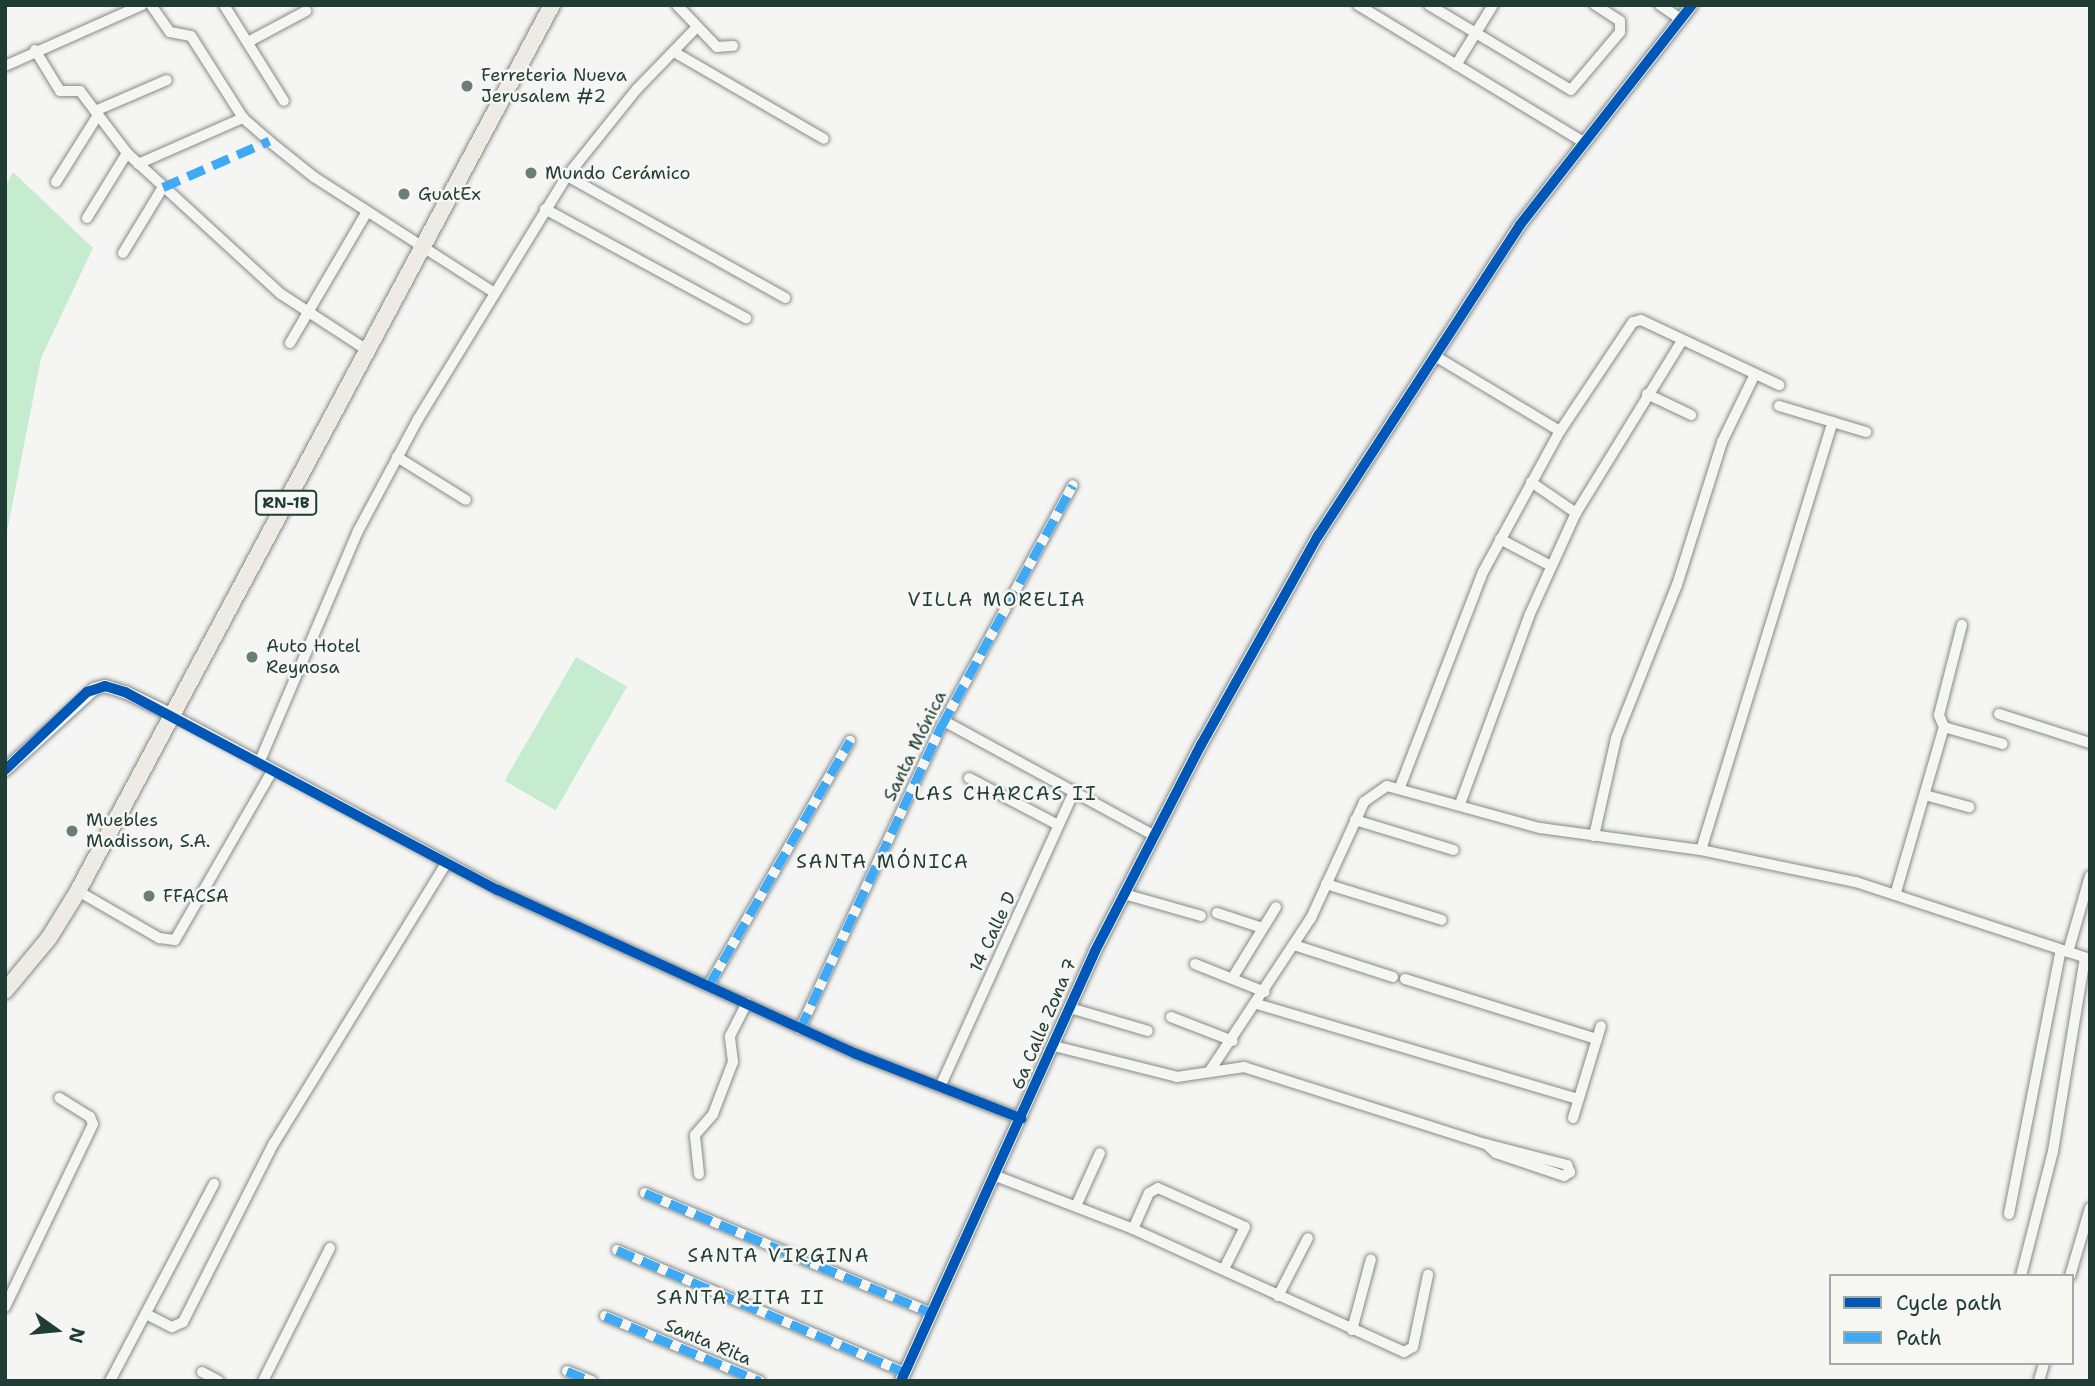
<!DOCTYPE html>
<html>
<head>
<meta charset="utf-8">
<style>
	body { margin:0 }
	#map { position:relative; width:2095px; height:1386px; overflow:hidden; background:#f5f5f3; font-family:"Shantell Sans",sans-serif }
	div>[style] { position:absolute }
	[style*='--x'] { left:calc(var(--x)*1px); top:calc(var(--y)*1px); width:calc(var(--w)*1px); rotate:calc(var(--a)*1deg) }
	.green>* { inset:0; background:#c6eccf; transform-origin:0 0 }
	.roads { filter:drop-shadow(0 0 2px #858a88) drop-shadow(0 0 2px #858a88) }
	.minor>* { height:10px; margin:-5px; padding:0 5px; transform-origin:5px; border-radius:5px; background:#f5f5f3 }
	.tertiary>* { height:12px; margin:-6px; padding:0 6px; transform-origin:6px; border-radius:6px; background:#f5f5f3 }
	.trunk>* { height:16px; margin:-8px; padding:0 8px; transform-origin:8px; border-radius:8px; background:#eeebe4 }
	.quiet>* { height:9px; margin-top:-4.5px; transform-origin:0; background:repeating-linear-gradient(90deg,#3fa9f5 0 18px,transparent 0 27px) }
	.cycleway>* { height:10px; margin:-5px; padding:0 5px; transform-origin:5px; border-radius:5px; background:#0057b8 }
	.dots>* { width:19px; height:19px; translate:-50% -50%; box-sizing:border-box; border:4px solid #f6f6f2; border-radius:50% }
	span { translate:-50% -50%; white-space:nowrap; text-align:center; line-height:1.15; -webkit-text-stroke:5px #f6f6f2; paint-order:stroke }
	.shield-label span { padding:2px 5px; background:#f6f6f2; border:2px solid; border-radius:5px; -webkit-text-stroke-width:0 }
	.shield-label { font-size:16px; color:#1f3d34; font-weight:700 }
	.poi-label { font-size:18px; color:#1f3d34 }
	.left { translate:0 -50%; text-align:left }
	.street-label { font-size:18px; color:#1f3d34 }
	.neighbourhood-label { font-size:19px; color:#1f3d34; letter-spacing:2px }
	.frame { position:absolute; inset:0; border:7px solid #1f3d34; pointer-events:none }
	.legend { position:absolute; left:1829px; top:1274px; width:245px; height:91px; box-sizing:border-box; background:#f6f6f2; border:2px solid #a0aca6; margin:0; padding:9px 12px; list-style:none; font-size:21px; color:#1f3d34 }
	.legend li { display:flex; align-items:center; gap:14px; height:35px }
	.legend b { width:35px; border:2px solid #a0aca6 }
	.north { position:absolute; left:21px; top:1295px; width:70px; height:70px; -webkit-text-stroke:5px #f6f6f2; paint-order:stroke; rotate:105deg; font-size:19px; font-weight:700; line-height:28px; text-align:center; color:#1f3d34 }
	.north::after { content:''; display:block; margin:auto; width:24px; height:32px; background:#1f3d34; clip-path:polygon(50% 0,100% 100%,50% 72%,0 100%) }
</style>
</head>
<body>
<div id="map">
	<div class="green">
		<i style="clip-path:polygon(13px 172px,93px 248px,41px 358px,5px 542px,5px 187px)"></i>
		<i style="left:576px;top:657px;width:59px;height:143px;rotate:30deg"></i>
	</div>
	<div class="roads">
		<div class="minor">
			<i style="--x:151;--y:5;--w:33;--a:55"></i>
			<i style="--x:170;--y:32;--w:21;--a:11"></i>
			<i style="--x:191;--y:36;--w:97;--a:57.6"></i>
			<i style="--x:243;--y:118;--w:35;--a:41"></i>
			<i style="--x:269;--y:141;--w:58;--a:38.7"></i>
			<i style="--x:314;--y:177;--w:215;--a:32.7"></i>
			<i style="--x:224;--y:5;--w:113;--a:58"></i>
			<i style="--x:677;--y:5;--w:58;--a:46.4"></i>
			<i style="--x:717;--y:47;--w:16;--a:-4"></i>
			<i style="--x:1358;--y:5;--w:263;--a:31.3"></i>
			<i style="--x:1429;--y:5;--w:165;--a:30.9"></i>
			<i style="--x:1571;--y:90;--w:76;--a:-49.8"></i>
			<i style="--x:1620;--y:32;--w:11;--a:-90"></i>
			<i style="--x:1620;--y:21;--w:30;--a:-147"></i>
			<i style="--x:1660;--y:5;--w:25;--a:34"></i>
			<i style="--x:248;--y:42;--w:66;--a:-28.1"></i>
			<i style="--x:35;--y:50;--w:48;--a:58.6"></i>
			<i style="--x:60;--y:91;--w:20;--a:0"></i>
			<i style="--x:80;--y:91;--w:78;--a:52.8"></i>
			<i style="--x:127;--y:153;--w:209;--a:42.5"></i>
			<i style="--x:281;--y:294;--w:103;--a:33.1"></i>
			<i style="--x:674;--y:52;--w:173;--a:30.1"></i>
			<i style="--x:1456;--y:65;--w:70;--a:-58.3"></i>
			<i style="--x:5;--y:66;--w:150;--a:-24"></i>
			<i style="--x:95;--y:111;--w:78;--a:-23.3"></i>
			<i style="--x:138;--y:164;--w:115;--a:-23.7"></i>
			<i style="--x:567;--y:176;--w:250;--a:29.2"></i>
			<i style="--x:56;--y:182;--w:79;--a:-57.9"></i>
			<i style="--x:545;--y:209;--w:229;--a:28.5"></i>
			<i style="--x:87;--y:218;--w:76;--a:-58.4"></i>
			<i style="--x:123;--y:253;--w:77;--a:-58.8"></i>
			<i style="--x:290;--y:343;--w:152;--a:-59.6"></i>
			<i style="--x:1435;--y:356;--w:146;--a:31"></i>
			<i style="--x:1647;--y:394;--w:49;--a:25.5"></i>
			<i style="--x:1779;--y:406;--w:91;--a:16.6"></i>
			<i style="--x:397;--y:457;--w:81;--a:31.9"></i>
			<i style="--x:1531;--y:482;--w:55;--a:34.6"></i>
			<i style="--x:1500;--y:539;--w:58;--a:27.9"></i>
			<i style="--x:1999;--y:714;--w:96;--a:17.7"></i>
			<i style="--x:172;--y:715;--w:370;--a:28.2"></i>
			<i style="--x:498;--y:890;--w:392;--a:24.6"></i>
			<i style="--x:854;--y:1053;--w:180;--a:21.4"></i>
			<i style="--x:944;--y:721;--w:238;--a:28.6"></i>
			<i style="--x:1944;--y:727;--w:61;--a:16.1"></i>
			<i style="--x:259;--y:763;--w:252;--a:-66.9"></i>
			<i style="--x:358;--y:531;--w:127;--a:-61.8"></i>
			<i style="--x:418;--y:419;--w:285;--a:-58.5"></i>
			<i style="--x:567;--y:176;--w:112;--a:-51.2"></i>
			<i style="--x:637;--y:89;--w:85;--a:-46"></i>
			<i style="--x:969;--y:778;--w:101;--a:27.8"></i>
			<i style="--x:1400;--y:787;--w:230;--a:-68.9"></i>
			<i style="--x:1483;--y:572;--w:161;--a:-61.4"></i>
			<i style="--x:1560;--y:431;--w:131;--a:-56.2"></i>
			<i style="--x:1633;--y:322;--w:8;--a:-14"></i>
			<i style="--x:1641;--y:320;--w:153;--a:25.2"></i>
			<i style="--x:1925;--y:795;--w:46;--a:15.3"></i>
			<i style="--x:1460;--y:804;--w:200;--a:-69.8"></i>
			<i style="--x:1529;--y:616;--w:113;--a:-65.5"></i>
			<i style="--x:1576;--y:513;--w:201;--a:-58.4"></i>
			<i style="--x:1355;--y:820;--w:103;--a:16.9"></i>
			<i style="--x:1594;--y:836;--w:100;--a:-77.3"></i>
			<i style="--x:1616;--y:738;--w:165;--a:-68.3"></i>
			<i style="--x:1677;--y:585;--w:150;--a:-72.5"></i>
			<i style="--x:1722;--y:442;--w:73;--a:-64.1"></i>
			<i style="--x:1701;--y:850;--w:448;--a:-72.9"></i>
			<i style="--x:1326;--y:884;--w:121;--a:17.2"></i>
			<i style="--x:78;--y:891;--w:94;--a:30.1"></i>
			<i style="--x:159;--y:938;--w:16;--a:7"></i>
			<i style="--x:175;--y:940;--w:195;--a:-60.1"></i>
			<i style="--x:1896;--y:892;--w:172;--a:-73.8"></i>
			<i style="--x:1944;--y:727;--w:13;--a:-113"></i>
			<i style="--x:1939;--y:715;--w:93;--a:-75.7"></i>
			<i style="--x:1124;--y:894;--w:80;--a:15.9"></i>
			<i style="--x:1217;--y:913;--w:47;--a:18.4"></i>
			<i style="--x:1294;--y:945;--w:104;--a:17.9"></i>
			<i style="--x:2068;--y:952;--w:79;--a:-73.9"></i>
			<i style="--x:1195;--y:964;--w:75;--a:21.8"></i>
			<i style="--x:1233;--y:977;--w:82;--a:-58.4"></i>
			<i style="--x:1405;--y:979;--w:201;--a:17.4"></i>
			<i style="--x:709;--y:985;--w:282;--a:-60"></i>
			<i style="--x:1257;--y:1004;--w:335;--a:16.5"></i>
			<i style="--x:1070;--y:1008;--w:81;--a:16.4"></i>
			<i style="--x:1171;--y:1017;--w:66;--a:21.2"></i>
			<i style="--x:800;--y:1029;--w:336;--a:-65"></i>
			<i style="--x:942;--y:725;--w:273;--a:-61.4"></i>
			<i style="--x:1054;--y:1046;--w:127;--a:14.1"></i>
			<i style="--x:1177;--y:1077;--w:68;--a:-8.5"></i>
			<i style="--x:1244;--y:1067;--w:254;--a:17.7"></i>
			<i style="--x:1486;--y:1144;--w:84;--a:14.5"></i>
			<i style="--x:1567;--y:1165;--w:8;--a:67"></i>
			<i style="--x:1570;--y:1172;--w:7;--a:146"></i>
			<i style="--x:1564;--y:1176;--w:72;--a:-161.3"></i>
			<i style="--x:1496;--y:1153;--w:13;--a:-138"></i>
			<i style="--x:1209;--y:1072;--w:185;--a:-56.5"></i>
			<i style="--x:1311;--y:918;--w:128;--a:-65.4"></i>
			<i style="--x:1364;--y:802;--w:28;--a:-35"></i>
			<i style="--x:1387;--y:786;--w:159;--a:15.4"></i>
			<i style="--x:1540;--y:828;--w:162;--a:7.8"></i>
			<i style="--x:1701;--y:850;--w:158;--a:11.7"></i>
			<i style="--x:1856;--y:882;--w:246;--a:18.2"></i>
			<i style="--x:940;--y:1087;--w:325;--a:-65.6"></i>
			<i style="--x:1573;--y:1118;--w:96;--a:-73.1"></i>
			<i style="--x:699;--y:1174;--w:39;--a:-96"></i>
			<i style="--x:695;--y:1135;--w:28;--a:-49"></i>
			<i style="--x:713;--y:1114;--w:56;--a:-69"></i>
			<i style="--x:733;--y:1062;--w:26;--a:-97"></i>
			<i style="--x:730;--y:1036;--w:37;--a:-63"></i>
			<i style="--x:996;--y:1176;--w:147;--a:21.1"></i>
			<i style="--x:1133;--y:1229;--w:298;--a:24.4"></i>
			<i style="--x:1404;--y:1352;--w:10;--a:-29"></i>
			<i style="--x:1413;--y:1347;--w:74;--a:-78.2"></i>
			<i style="--x:645;--y:1193;--w:311;--a:22.7"></i>
			<i style="--x:1076;--y:1206;--w:58;--a:-65.6"></i>
			<i style="--x:2009;--y:1214;--w:269;--a:-78.9"></i>
			<i style="--x:1133;--y:1229;--w:39;--a:-66"></i>
			<i style="--x:1149;--y:1193;--w:10;--a:-29"></i>
			<i style="--x:1158;--y:1188;--w:95;--a:24.1"></i>
			<i style="--x:1245;--y:1227;--w:47;--a:116.6"></i>
			<i style="--x:617;--y:1250;--w:313;--a:23"></i>
			<i style="--x:2021;--y:1276;--w:129;--a:-75.6"></i>
			<i style="--x:2053;--y:1151;--w:196;--a:-80.6"></i>
			<i style="--x:2070;--y:1276;--w:71;--a:-73.6"></i>
			<i style="--x:1278;--y:1296;--w:65;--a:-62.7"></i>
			<i style="--x:5;--y:1307;--w:203;--a:-64.3"></i>
			<i style="--x:93;--y:1124;--w:8;--a:-113"></i>
			<i style="--x:90;--y:1117;--w:36;--a:-148"></i>
			<i style="--x:148;--y:1315;--w:27;--a:27"></i>
			<i style="--x:172;--y:1327;--w:12;--a:-24"></i>
			<i style="--x:183;--y:1322;--w:201;--a:-63.1"></i>
			<i style="--x:274;--y:1143;--w:329;--a:-58.4"></i>
			<i style="--x:605;--y:1316;--w:168;--a:22.8"></i>
			<i style="--x:1352;--y:1330;--w:73;--a:-75"></i>
			<i style="--x:567;--y:1371;--w:27;--a:22"></i>
			<i style="--x:202;--y:1372;--w:19;--a:28"></i>
			<i style="--x:110;--y:1381;--w:223;--a:-62.2"></i>
			<i style="--x:263;--y:1381;--w:149;--a:-63.3"></i>
			<i style="--x:2039;--y:1381;--w:19;--a:-74"></i>
		</div>
		<div class="tertiary">
			<i style="--x:5;--y:770;--w:120;--a:-42.3"></i>
			<i style="--x:94;--y:689;--w:11;--a:-15"></i>
			<i style="--x:105;--y:686;--w:21;--a:17"></i>
			<i style="--x:125;--y:692;--w:52;--a:26.1"></i>
			<i style="--x:901;--y:1381;--w:472;--a:-65.7"></i>
			<i style="--x:1095;--y:951;--w:232;--a:-62.8"></i>
			<i style="--x:1201;--y:745;--w:240;--a:-60.8"></i>
			<i style="--x:1318;--y:536;--w:371;--a:-57"></i>
			<i style="--x:1520;--y:225;--w:279;--a:-52"></i>
		</div>
		<div class="trunk">
			<i style="--x:5;--y:991;--w:69;--a:-50.3"></i>
			<i style="--x:49;--y:938;--w:55;--a:-58.3"></i>
			<i style="--x:78;--y:891;--w:1005;--a:-61.85"></i>
		</div>
	</div>
	<div class="quiet">
		<i style="--x:163;--y:187;--w:116;--a:-23.5"></i>
		<i style="--x:709;--y:985;--w:282;--a:-60"></i>
		<i style="--x:800;--y:1029;--w:336;--a:-65"></i>
		<i style="--x:942;--y:725;--w:273;--a:-61.4"></i>
		<i style="--x:645;--y:1193;--w:311;--a:22.7"></i>
		<i style="--x:617;--y:1250;--w:313;--a:23"></i>
		<i style="--x:605;--y:1316;--w:168;--a:22.8"></i>
		<i style="--x:567;--y:1371;--w:27;--a:22"></i>
	</div>
	<div class="cycleway">
		<i style="--x:5;--y:770;--w:113;--a:-43.6"></i>
		<i style="--x:87;--y:692;--w:19;--a:-18"></i>
		<i style="--x:105;--y:686;--w:21;--a:17"></i>
		<i style="--x:125;--y:692;--w:422;--a:28"></i>
		<i style="--x:498;--y:890;--w:392;--a:24.6"></i>
		<i style="--x:854;--y:1053;--w:180;--a:21.4"></i>
		<i style="--x:901;--y:1381;--w:472;--a:-65.7"></i>
		<i style="--x:1095;--y:951;--w:232;--a:-62.8"></i>
		<i style="--x:1201;--y:745;--w:240;--a:-60.8"></i>
		<i style="--x:1318;--y:536;--w:371;--a:-57"></i>
		<i style="--x:1520;--y:225;--w:279;--a:-52"></i>
	</div>
	<div class="dots">
		<i style="left:467px;top:86px;background:#6a7d77"></i>
		<i style="left:531px;top:173px;background:#6a7d77"></i>
		<i style="left:404px;top:194px;background:#6a7d77"></i>
		<i style="left:252px;top:657px;background:#6a7d77"></i>
		<i style="left:72px;top:831px;background:#6a7d77"></i>
		<i style="left:149px;top:896px;background:#6a7d77"></i>
	</div>
	<div class="shield-label">
		<span style="left:286px;top:503px">RN-1B</span>
	</div>
	<div class="poi-label">
		<span class="left" style="left:481px;top:86px">Ferreteria Nueva<br>Jerusalem #2</span>
		<span class="left" style="left:545px;top:173px">Mundo Cerámico</span>
		<span class="left" style="left:418px;top:194px">GuatEx</span>
		<span class="left" style="left:266px;top:657px">Auto Hotel<br>Reynosa</span>
		<span class="left" style="left:86px;top:831px">Muebles<br>Madisson, S.A.</span>
		<span class="left" style="left:163px;top:896px">FFACSA</span>
	</div>
	<div class="street-label">
		<span style="left:915px;top:746px;rotate:-64deg">Santa Mónica</span>
		<span style="left:993px;top:932px;rotate:-65deg">14 Calle D</span>
		<span style="left:1044px;top:1024px;rotate:-67deg">6a Calle Zona 7</span>
		<span style="left:708px;top:1342px;rotate:23deg">Santa Rita</span>
	</div>
	<div class="neighbourhood-label">
		<span style="left:997px;top:600px">VILLA MORELIA</span>
		<span style="left:1006px;top:794px">LAS CHARCAS II</span>
		<span style="left:883px;top:862px">SANTA MÓNICA</span>
		<span style="left:779px;top:1256px">SANTA VIRGINA</span>
		<span style="left:741px;top:1298px">SANTA RITA II</span>
	</div>
	<div class="frame"></div>
	<ul class="legend">
	<li><b style="height:9px;background:#0057b8"></b>Cycle path</li>
	<li><b style="height:9px;background:#3fa9f5"></b>Path</li>
	</ul>
	<div class="north">N</div>
</div>
</body>
</html>
